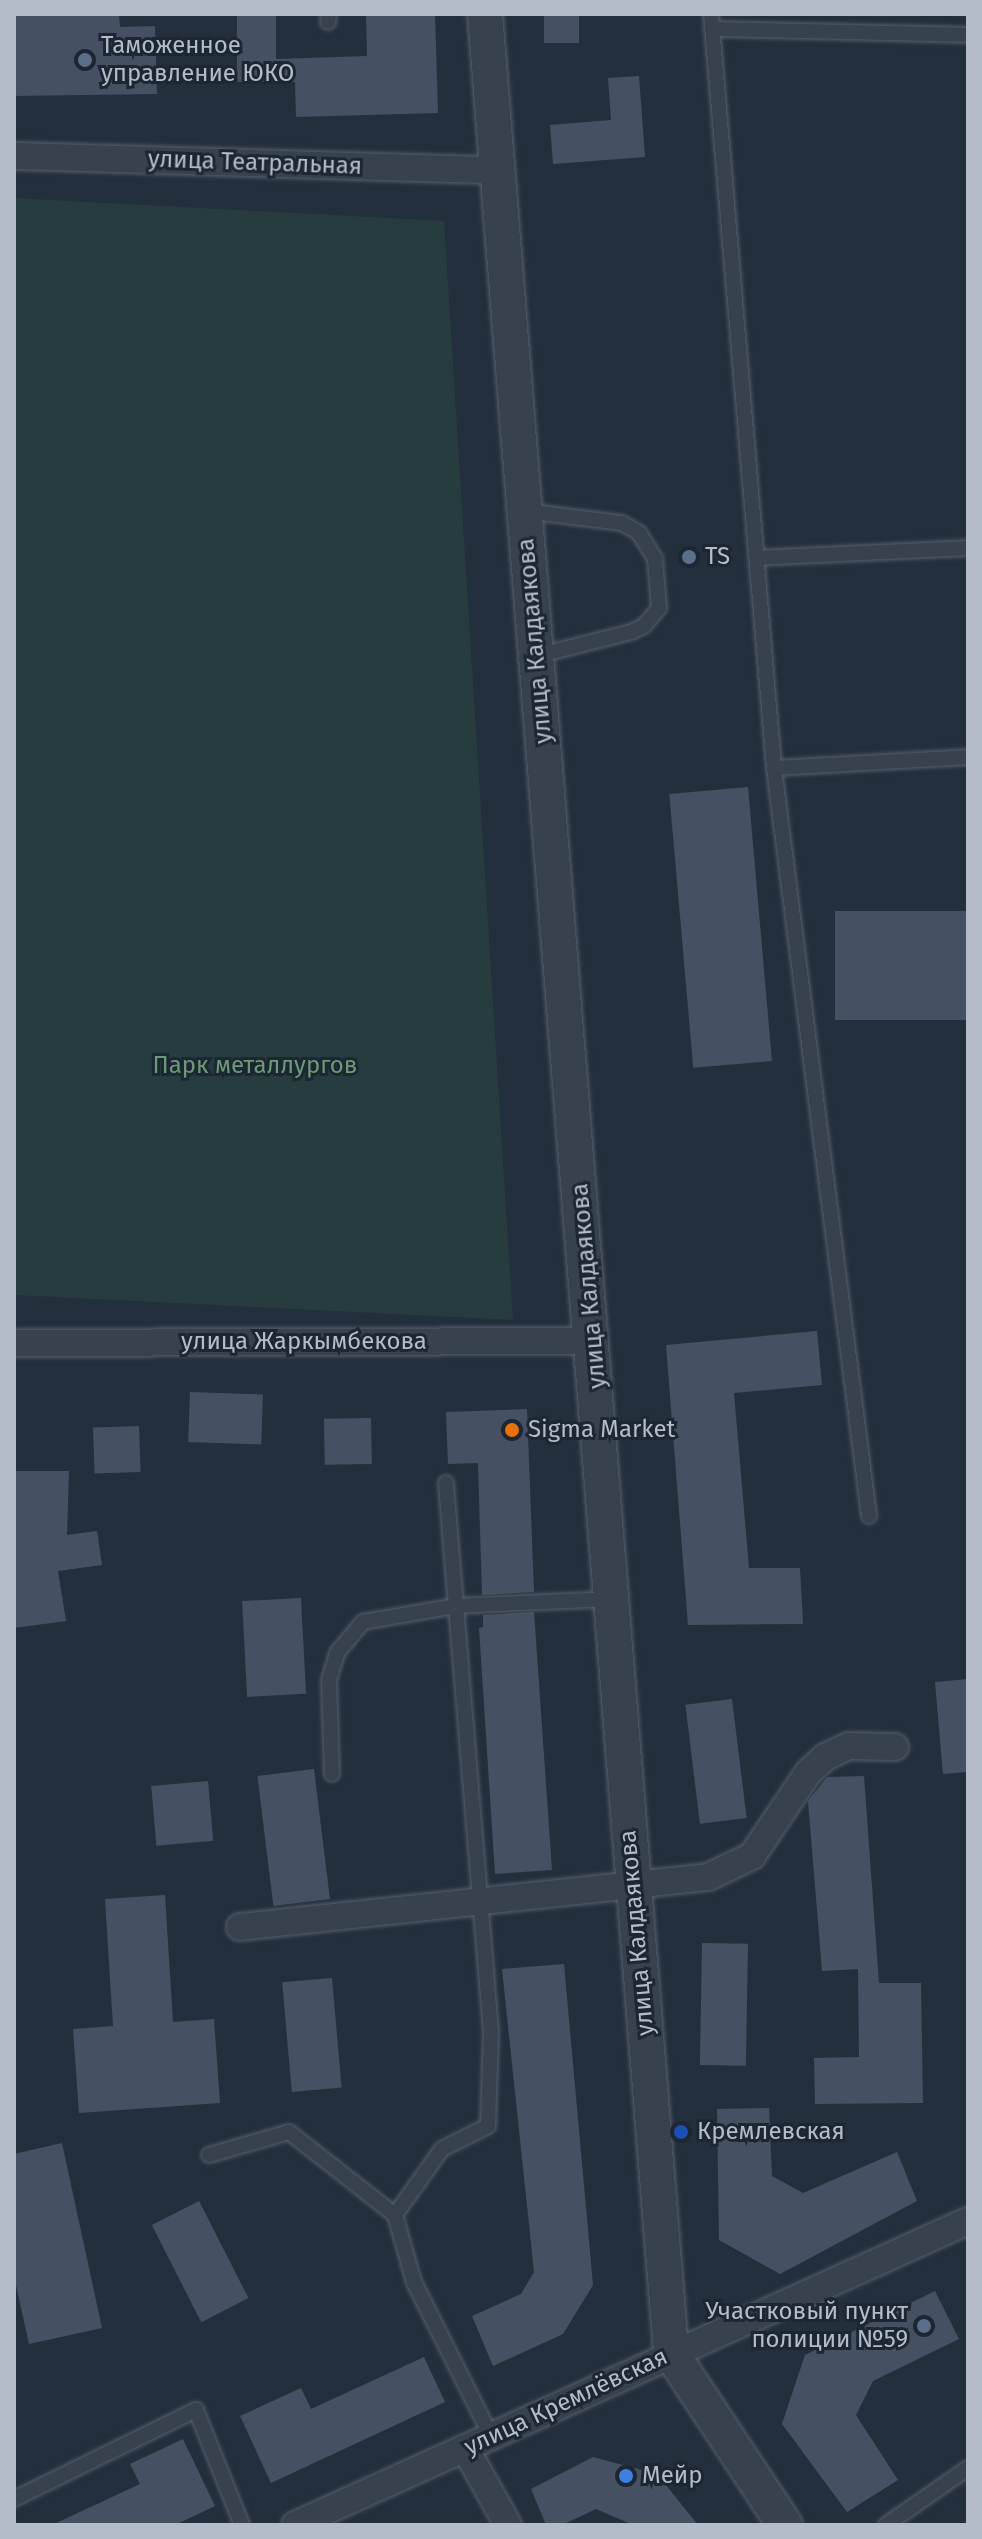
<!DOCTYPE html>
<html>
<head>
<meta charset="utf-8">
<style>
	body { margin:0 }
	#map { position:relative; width:982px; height:2539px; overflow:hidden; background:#242f3e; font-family:"Fira Sans",sans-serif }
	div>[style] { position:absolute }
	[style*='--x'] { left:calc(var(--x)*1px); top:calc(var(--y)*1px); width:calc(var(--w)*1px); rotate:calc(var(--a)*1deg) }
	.green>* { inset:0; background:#263c3f }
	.building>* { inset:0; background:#455162; transform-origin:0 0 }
	.roads { filter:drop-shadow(0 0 2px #565f6c) drop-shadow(0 0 2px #565f6c) }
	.service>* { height:14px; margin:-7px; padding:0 7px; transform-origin:7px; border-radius:7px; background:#38414e }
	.minor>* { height:26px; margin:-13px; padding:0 13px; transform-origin:13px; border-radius:13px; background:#38414e }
	.tertiary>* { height:34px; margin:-17px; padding:0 17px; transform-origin:17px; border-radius:17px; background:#38414e }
	.dots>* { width:22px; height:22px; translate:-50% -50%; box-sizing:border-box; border:4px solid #1d2633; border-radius:50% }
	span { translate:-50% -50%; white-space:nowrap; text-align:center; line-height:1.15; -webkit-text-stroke:6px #1d2633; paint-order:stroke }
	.poi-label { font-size:24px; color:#b4bcc9 }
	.left { translate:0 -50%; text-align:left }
	.right { translate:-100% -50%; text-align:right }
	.street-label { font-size:24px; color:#b4bcc9 }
	.park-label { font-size:24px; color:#6b9a76 }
	.frame { position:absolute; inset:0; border:16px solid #b4bcc9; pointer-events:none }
</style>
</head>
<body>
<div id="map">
	<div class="green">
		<i style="clip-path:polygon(14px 198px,444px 221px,513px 1320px,14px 1295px)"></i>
	</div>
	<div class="building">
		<i style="clip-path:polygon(14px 14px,119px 14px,120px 27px,155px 26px,157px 94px,14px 96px)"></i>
		<i style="clip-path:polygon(237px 14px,276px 14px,276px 59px,367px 56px,366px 14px,435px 14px,438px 113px,296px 117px,295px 82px,237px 82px)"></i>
		<i style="left:544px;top:14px;width:35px;height:29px"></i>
		<i style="clip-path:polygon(639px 76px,645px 157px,553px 164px,550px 125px,611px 120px,608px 78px)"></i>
		<i style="left:748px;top:787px;width:275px;height:79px;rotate:85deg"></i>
		<i style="left:968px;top:911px;width:109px;height:133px;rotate:90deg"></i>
		<i style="clip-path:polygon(817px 1331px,822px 1385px,734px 1393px,749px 1568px,800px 1568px,803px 1624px,688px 1625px,666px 1345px)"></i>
		<i style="left:190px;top:1392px;width:73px;height:50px;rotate:2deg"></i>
		<i style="clip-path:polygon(527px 1409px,534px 1592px,482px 1595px,478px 1463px,448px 1464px,446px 1412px)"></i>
		<i style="left:371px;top:1418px;width:46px;height:47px;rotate:89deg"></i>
		<i style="left:139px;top:1426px;width:46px;height:46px;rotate:88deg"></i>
		<i style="clip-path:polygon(14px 1471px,69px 1471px,67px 1535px,97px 1531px,102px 1565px,58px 1571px,66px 1621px,14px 1628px)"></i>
		<i style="left:301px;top:1598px;width:96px;height:59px;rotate:87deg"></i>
		<i style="clip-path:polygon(534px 1612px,552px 1870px,495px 1874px,479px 1628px,483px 1627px,483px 1615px)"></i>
		<i style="clip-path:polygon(968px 1679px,968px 1772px,943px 1774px,935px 1682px)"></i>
		<i style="left:732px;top:1699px;width:120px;height:47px;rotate:83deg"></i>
		<i style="left:314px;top:1769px;width:131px;height:57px;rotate:83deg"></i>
		<i style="clip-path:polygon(864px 1776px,879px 1983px,921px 1983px,923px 2103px,815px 2104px,814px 2058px,859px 2057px,858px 1969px,822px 1971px,808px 1801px,827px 1777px)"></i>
		<i style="left:208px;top:1781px;width:60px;height:57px;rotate:85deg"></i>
		<i style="clip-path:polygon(165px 1895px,173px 2022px,214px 2019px,220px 2103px,79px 2113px,73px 2029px,113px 2026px,105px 1899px)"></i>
		<i style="left:702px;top:1943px;width:46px;height:122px;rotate:1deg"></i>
		<i style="clip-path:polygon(564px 1964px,593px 2285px,563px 2334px,493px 2366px,472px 2316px,521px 2294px,534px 2272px,502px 1969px)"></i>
		<i style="left:332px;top:1978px;width:110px;height:50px;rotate:85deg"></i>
		<i style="clip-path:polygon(769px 2108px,772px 2176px,803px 2193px,897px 2152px,917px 2201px,780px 2274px,719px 2240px,717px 2109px)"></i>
		<i style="clip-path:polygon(62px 2143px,102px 2328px,29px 2344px,14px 2276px,14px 2154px)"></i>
		<i style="left:199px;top:2201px;width:109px;height:53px;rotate:63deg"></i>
		<i style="clip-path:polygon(935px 2291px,959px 2339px,873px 2381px,856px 2415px,898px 2480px,847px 2512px,782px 2424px,805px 2355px)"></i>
		<i style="clip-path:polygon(424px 2357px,445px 2402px,271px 2483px,240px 2416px,301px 2388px,311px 2409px)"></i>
		<i style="clip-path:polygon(183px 2439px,215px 2506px,175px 2525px,52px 2525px,140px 2484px,130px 2464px)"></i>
		<i style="clip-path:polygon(593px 2457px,657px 2474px,698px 2525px,633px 2525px,596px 2509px,562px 2525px,546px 2525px,531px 2489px)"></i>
	</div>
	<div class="roads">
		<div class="service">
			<i style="--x:711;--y:14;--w:757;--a:85.22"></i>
			<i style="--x:774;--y:768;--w:754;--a:82.76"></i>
			<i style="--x:328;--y:22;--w:8;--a:-83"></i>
			<i style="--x:712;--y:29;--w:256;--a:1.3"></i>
			<i style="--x:525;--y:511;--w:98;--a:7.1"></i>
			<i style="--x:622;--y:523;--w:20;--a:30"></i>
			<i style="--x:639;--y:533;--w:31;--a:58"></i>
			<i style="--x:655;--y:559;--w:49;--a:85.3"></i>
			<i style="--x:659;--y:608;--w:23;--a:130"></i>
			<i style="--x:644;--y:626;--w:14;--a:155"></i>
			<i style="--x:631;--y:632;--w:98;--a:165.8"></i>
			<i style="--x:757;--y:558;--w:211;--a:-2.7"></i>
			<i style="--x:774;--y:768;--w:194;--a:-3.2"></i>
			<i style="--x:446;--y:1483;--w:123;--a:85.4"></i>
			<i style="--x:456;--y:1606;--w:155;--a:-2.6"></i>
			<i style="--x:332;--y:1774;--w:94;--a:-91.8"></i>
			<i style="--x:329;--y:1680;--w:28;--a:-73"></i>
			<i style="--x:337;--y:1653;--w:40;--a:-50"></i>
			<i style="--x:363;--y:1622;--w:94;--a:-9.8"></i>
			<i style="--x:456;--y:1606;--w:429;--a:85.3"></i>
			<i style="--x:491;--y:2034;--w:92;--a:91.9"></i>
			<i style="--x:488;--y:2126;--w:51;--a:153.4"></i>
			<i style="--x:442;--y:2149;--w:81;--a:125.5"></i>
			<i style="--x:395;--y:2215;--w:70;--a:74.2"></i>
			<i style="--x:414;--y:2282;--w:172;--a:63.4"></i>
			<i style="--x:209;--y:2155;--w:83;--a:-16"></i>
			<i style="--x:289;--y:2132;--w:135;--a:38.1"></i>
			<i style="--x:14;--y:2499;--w:203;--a:-26.1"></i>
			<i style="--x:196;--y:2410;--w:124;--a:68.2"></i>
			<i style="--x:886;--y:2525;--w:100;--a:-34.8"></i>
		</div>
		<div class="minor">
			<i style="--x:14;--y:156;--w:482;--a:1.7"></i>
			<i style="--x:14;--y:1343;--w:580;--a:-0.2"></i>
			<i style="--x:240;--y:1927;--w:471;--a:-6.1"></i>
			<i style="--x:708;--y:1877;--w:49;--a:-25.5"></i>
			<i style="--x:752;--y:1856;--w:100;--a:-56"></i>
			<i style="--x:808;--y:1773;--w:23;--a:-43"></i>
			<i style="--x:825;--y:1757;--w:26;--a:-25"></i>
			<i style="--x:849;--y:1746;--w:46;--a:1.2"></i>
			<i style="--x:465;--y:2448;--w:88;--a:60.8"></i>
			<i style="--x:295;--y:2525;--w:738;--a:-24.31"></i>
		</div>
		<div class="tertiary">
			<i style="--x:485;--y:14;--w:2346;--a:85.45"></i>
			<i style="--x:671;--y:2353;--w:206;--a:56.5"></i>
		</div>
	</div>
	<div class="dots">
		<i style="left:85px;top:60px;background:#5c6f8a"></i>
		<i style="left:689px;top:557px;background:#5c6f8a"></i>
		<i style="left:512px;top:1430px;background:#e8710a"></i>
		<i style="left:681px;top:2132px;background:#1a4fb4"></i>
		<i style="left:924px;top:2326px;background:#5c6f8a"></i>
		<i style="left:626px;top:2476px;background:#3f7fe0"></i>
	</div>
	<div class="poi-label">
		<span class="left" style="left:101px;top:60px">Таможенное<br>управление ЮКО</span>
		<span class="left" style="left:705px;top:557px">TS</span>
		<span class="left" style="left:528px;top:1430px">Sigma Market</span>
		<span class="left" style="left:697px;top:2132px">Кремлевская</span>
		<span class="right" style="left:908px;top:2326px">Участковый пункт<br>полиции №59</span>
		<span class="left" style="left:642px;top:2476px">Мейр</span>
	</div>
	<div class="street-label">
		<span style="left:255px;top:163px;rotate:2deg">улица Театральная</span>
		<span style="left:535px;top:641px;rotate:-95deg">улица Калдаякова</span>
		<span style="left:589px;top:1286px;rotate:-95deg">улица Калдаякова</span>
		<span style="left:304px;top:1342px">улица Жаркымбекова</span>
		<span style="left:637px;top:1933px;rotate:-95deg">улица Калдаякова</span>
		<span style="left:566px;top:2402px;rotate:-25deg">улица Кремлёвская</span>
	</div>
	<div class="park-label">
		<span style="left:255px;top:1066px">Парк металлургов</span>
	</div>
	<div class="frame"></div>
</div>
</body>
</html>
